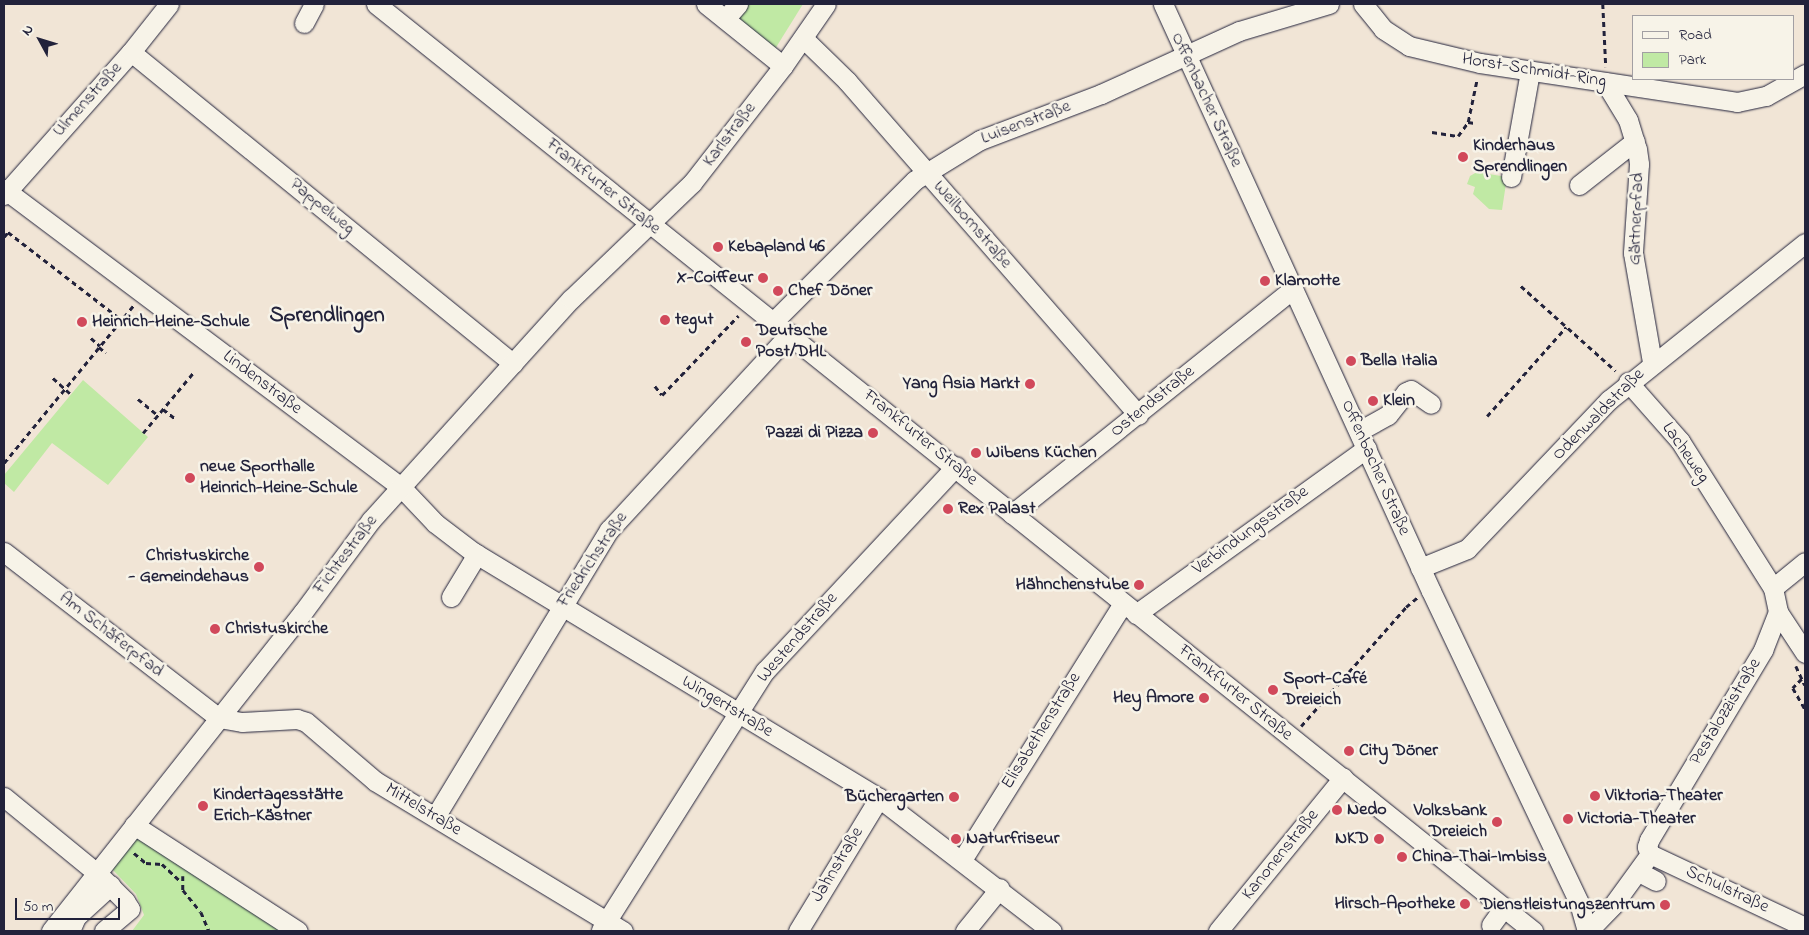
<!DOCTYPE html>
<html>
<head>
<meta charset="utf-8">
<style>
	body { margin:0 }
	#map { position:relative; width:1809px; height:935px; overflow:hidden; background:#f1e5d6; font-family:"Indie Flower",sans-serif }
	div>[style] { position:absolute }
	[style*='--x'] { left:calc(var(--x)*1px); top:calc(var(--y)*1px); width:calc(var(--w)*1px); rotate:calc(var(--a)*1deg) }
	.green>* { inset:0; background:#c0e9a4 }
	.path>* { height:2.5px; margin-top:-1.25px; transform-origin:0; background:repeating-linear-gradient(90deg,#22223b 0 5px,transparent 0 9px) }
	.roads { filter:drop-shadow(0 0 1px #22223b) drop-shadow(0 0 1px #22223b) }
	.minor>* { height:19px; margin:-9.5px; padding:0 9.5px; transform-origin:9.5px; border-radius:9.5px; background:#f7f3e8 }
	.dots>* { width:14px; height:14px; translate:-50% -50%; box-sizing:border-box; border:2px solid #f7f3e8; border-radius:50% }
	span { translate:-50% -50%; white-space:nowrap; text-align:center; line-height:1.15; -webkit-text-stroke:5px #f7f3e8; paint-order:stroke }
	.street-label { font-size:18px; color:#22223b }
	.poi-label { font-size:18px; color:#22223b; font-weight:700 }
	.left { translate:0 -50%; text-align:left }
	.right { translate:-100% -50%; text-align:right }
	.district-label { font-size:22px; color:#22223b; font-weight:700 }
	.frame { position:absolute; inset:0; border:5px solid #22223b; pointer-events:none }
	.legend { position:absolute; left:1632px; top:15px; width:162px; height:65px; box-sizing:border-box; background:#f7f3e8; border:1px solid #a29fa3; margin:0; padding:6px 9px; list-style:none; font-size:15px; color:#22223b }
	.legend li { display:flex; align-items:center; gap:10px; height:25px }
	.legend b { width:25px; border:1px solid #a29fa3 }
	.north { position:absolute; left:15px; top:15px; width:50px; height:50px; -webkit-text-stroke:4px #f7f3e8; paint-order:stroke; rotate:309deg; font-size:14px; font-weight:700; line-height:20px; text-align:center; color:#22223b }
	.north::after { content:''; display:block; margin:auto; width:18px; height:22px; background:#22223b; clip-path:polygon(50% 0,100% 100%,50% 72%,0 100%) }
	.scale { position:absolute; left:15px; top:898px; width:105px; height:22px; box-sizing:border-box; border:2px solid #22223b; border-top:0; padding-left:6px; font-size:15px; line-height:18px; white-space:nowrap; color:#22223b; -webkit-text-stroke:4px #f7f3e8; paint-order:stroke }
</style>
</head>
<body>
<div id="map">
	<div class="green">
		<i style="clip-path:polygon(748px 4px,803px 4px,775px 49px,736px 17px)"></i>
		<i style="clip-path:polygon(1477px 172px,1507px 177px,1502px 210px,1489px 209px,1473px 194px,1475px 187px,1467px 184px,1470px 176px)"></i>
		<i style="clip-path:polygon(83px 380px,148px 437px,108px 485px,52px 443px,14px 492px,4px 483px,4px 475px)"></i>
		<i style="clip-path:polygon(137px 837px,284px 931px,132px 931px,144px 915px,136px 894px,112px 869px)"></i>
	</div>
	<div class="path">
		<i style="--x:1603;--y:4;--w:63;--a:87.3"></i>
		<i style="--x:1728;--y:4;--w:6;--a:0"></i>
		<i style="--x:1468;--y:122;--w:7;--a:8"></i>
		<i style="--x:1432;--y:132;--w:26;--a:9"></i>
		<i style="--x:1458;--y:136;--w:17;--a:-54"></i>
		<i style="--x:1468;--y:122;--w:44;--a:-78.2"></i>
		<i style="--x:4;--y:237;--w:6;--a:-51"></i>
		<i style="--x:8;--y:232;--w:144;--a:37.7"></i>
		<i style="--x:1521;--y:286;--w:127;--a:41.8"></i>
		<i style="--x:91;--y:338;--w:12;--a:42"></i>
		<i style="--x:99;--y:347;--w:9;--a:41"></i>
		<i style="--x:53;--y:378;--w:24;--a:42"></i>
		<i style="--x:655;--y:386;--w:11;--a:52"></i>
		<i style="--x:662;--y:395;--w:110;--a:-46.1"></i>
		<i style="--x:138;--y:399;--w:26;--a:39"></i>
		<i style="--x:163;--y:409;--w:16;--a:38"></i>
		<i style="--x:1487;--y:416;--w:119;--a:-48.4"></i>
		<i style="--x:143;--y:433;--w:78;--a:-50.2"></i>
		<i style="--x:4;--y:463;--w:205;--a:-50.6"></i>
		<i style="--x:1796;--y:666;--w:21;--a:65"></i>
		<i style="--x:1802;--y:679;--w:13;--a:135"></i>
		<i style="--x:1793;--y:688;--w:24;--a:60"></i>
		<i style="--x:1301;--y:726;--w:159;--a:-48.6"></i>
		<i style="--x:1406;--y:607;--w:16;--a:-40"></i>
		<i style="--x:134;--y:853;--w:16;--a:40"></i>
		<i style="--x:146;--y:863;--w:16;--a:4"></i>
		<i style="--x:162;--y:864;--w:26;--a:43"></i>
		<i style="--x:183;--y:876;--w:14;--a:90"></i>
		<i style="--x:183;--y:890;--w:28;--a:51"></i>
		<i style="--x:201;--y:912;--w:21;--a:67"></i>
	</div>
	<div class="roads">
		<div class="minor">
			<i style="--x:376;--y:4;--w:1483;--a:38.7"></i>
			<i style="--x:706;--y:4;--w:99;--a:38.8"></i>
			<i style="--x:1163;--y:4;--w:645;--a:65.46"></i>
			<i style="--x:1431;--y:591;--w:345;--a:64.6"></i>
			<i style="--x:1579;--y:903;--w:29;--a:74"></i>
			<i style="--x:1363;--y:4;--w:32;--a:51"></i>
			<i style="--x:1383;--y:29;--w:31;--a:33"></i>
			<i style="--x:1409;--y:46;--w:73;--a:13.5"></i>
			<i style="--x:1480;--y:63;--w:260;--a:8.6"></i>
			<i style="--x:1737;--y:102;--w:30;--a:-12"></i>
			<i style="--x:1766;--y:96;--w:45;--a:-29.4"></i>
			<i style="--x:725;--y:19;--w:20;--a:-49"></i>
			<i style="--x:304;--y:23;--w:21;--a:-62"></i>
			<i style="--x:803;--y:38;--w:62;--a:44.3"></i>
			<i style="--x:847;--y:81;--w:443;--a:48.9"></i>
			<i style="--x:131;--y:52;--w:493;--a:39.2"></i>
			<i style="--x:1605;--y:82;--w:44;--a:58.8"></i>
			<i style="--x:1628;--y:120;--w:30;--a:73"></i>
			<i style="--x:1637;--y:149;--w:15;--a:82"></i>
			<i style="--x:1639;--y:164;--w:89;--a:93.9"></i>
			<i style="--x:1633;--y:253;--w:111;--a:80.1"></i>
			<i style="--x:1511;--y:177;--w:108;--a:-79.8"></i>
			<i style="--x:1579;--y:185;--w:71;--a:-38.2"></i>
			<i style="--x:4;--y:189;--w:496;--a:36.9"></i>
			<i style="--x:401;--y:487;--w:50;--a:46.6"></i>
			<i style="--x:435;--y:523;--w:48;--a:37.3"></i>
			<i style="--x:473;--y:552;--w:475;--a:31.2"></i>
			<i style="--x:879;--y:798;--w:218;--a:37.6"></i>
			<i style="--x:4;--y:195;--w:191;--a:-48.4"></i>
			<i style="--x:131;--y:52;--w:61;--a:-51.6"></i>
			<i style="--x:774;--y:321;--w:199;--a:-45"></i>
			<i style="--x:915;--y:180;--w:76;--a:-31.6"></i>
			<i style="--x:980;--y:140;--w:129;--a:-20.8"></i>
			<i style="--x:1101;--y:94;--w:152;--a:-24.5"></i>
			<i style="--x:1239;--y:31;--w:94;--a:-16.7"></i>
			<i style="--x:1628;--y:382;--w:79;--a:48.6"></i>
			<i style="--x:1680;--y:441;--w:174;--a:57.7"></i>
			<i style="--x:1773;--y:588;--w:25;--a:78"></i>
			<i style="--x:1778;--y:612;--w:49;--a:56.6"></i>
			<i style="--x:1359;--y:431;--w:33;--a:-29"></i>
			<i style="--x:1388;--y:415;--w:29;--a:-52"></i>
			<i style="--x:1406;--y:392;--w:5;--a:-22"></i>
			<i style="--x:1411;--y:390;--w:24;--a:35"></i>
			<i style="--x:1012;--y:514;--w:360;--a:-38.7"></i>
			<i style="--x:4;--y:552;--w:272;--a:37.7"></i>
			<i style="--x:219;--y:718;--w:23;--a:10"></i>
			<i style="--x:242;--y:722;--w:55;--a:-3.1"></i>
			<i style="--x:297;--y:719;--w:9;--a:18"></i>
			<i style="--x:306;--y:722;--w:91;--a:40.5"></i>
			<i style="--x:375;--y:781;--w:290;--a:31.2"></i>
			<i style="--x:1420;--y:568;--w:51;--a:-22"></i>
			<i style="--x:1467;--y:549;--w:206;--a:-46.4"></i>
			<i style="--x:1609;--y:400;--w:251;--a:-38.7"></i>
			<i style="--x:1773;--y:588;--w:41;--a:-39.1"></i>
			<i style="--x:451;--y:597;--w:50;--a:-58.8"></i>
			<i style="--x:1136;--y:614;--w:284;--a:-35.7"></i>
			<i style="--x:4;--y:797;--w:120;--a:39.3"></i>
			<i style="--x:97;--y:873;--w:40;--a:45"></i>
			<i style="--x:125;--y:901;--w:9;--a:58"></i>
			<i style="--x:130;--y:909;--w:34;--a:140"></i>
			<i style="--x:435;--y:817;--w:336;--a:-58.8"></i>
			<i style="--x:609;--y:530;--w:267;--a:-47.3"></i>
			<i style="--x:134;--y:825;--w:195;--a:32.9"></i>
			<i style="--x:1650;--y:854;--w:8;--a:-113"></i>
			<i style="--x:1647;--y:847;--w:7;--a:-74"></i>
			<i style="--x:1649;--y:840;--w:222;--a:-59"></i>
			<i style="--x:1763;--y:650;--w:41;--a:-68.5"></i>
			<i style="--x:1650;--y:854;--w:171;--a:25.2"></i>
			<i style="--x:962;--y:860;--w:303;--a:-57.9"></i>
			<i style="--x:1639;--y:872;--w:19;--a:28"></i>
			<i style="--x:1491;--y:925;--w:22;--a:-54"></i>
			<i style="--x:601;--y:930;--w:307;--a:-57.7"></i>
			<i style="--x:765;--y:671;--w:280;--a:-47"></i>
			<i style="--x:51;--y:931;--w:407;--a:-51.7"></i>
			<i style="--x:303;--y:612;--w:114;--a:-53.5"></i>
			<i style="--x:371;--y:520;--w:298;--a:-47.9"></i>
			<i style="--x:571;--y:299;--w:168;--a:-43.8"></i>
			<i style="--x:692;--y:183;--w:148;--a:-52.1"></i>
			<i style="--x:783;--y:66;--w:75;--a:-55.3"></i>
			<i style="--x:70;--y:931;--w:15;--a:-67"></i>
			<i style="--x:76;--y:917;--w:47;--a:-42.4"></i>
			<i style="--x:798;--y:931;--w:156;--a:-58.7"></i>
			<i style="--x:965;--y:931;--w:55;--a:-50.9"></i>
			<i style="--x:1218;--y:931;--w:198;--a:-50.8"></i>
			<i style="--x:1588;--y:931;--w:36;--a:-46"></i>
			<i style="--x:1613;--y:905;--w:63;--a:-54"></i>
		</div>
	</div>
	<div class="dots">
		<i style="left:1463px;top:157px;background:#d1495b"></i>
		<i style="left:718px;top:247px;background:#d1495b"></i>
		<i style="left:763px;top:278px;background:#d1495b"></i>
		<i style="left:1265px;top:281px;background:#d1495b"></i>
		<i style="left:778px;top:291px;background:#d1495b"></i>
		<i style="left:665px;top:320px;background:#d1495b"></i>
		<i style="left:82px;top:322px;background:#d1495b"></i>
		<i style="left:746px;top:342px;background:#d1495b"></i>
		<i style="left:1351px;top:361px;background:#d1495b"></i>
		<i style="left:1030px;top:384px;background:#d1495b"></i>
		<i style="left:1373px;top:401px;background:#d1495b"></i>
		<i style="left:873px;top:433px;background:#d1495b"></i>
		<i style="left:976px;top:453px;background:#d1495b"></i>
		<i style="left:190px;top:478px;background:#d1495b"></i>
		<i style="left:948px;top:509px;background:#d1495b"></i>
		<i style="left:259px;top:567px;background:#d1495b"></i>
		<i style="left:1139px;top:585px;background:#d1495b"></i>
		<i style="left:215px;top:629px;background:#d1495b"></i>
		<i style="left:1273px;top:690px;background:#d1495b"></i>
		<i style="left:1204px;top:698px;background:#d1495b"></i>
		<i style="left:1349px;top:751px;background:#d1495b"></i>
		<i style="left:1595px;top:796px;background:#d1495b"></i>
		<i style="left:954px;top:797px;background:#d1495b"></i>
		<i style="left:203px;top:806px;background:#d1495b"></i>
		<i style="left:1337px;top:810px;background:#d1495b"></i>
		<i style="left:1568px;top:819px;background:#d1495b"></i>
		<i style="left:1497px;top:822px;background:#d1495b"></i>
		<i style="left:956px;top:839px;background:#d1495b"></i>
		<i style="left:1379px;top:839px;background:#d1495b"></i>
		<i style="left:1402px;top:857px;background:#d1495b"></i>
		<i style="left:1465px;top:904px;background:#d1495b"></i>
		<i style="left:1665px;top:905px;background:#d1495b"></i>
	</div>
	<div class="street-label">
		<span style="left:1534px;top:71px;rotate:9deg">Horst-Schmidt-Ring</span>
		<span style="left:88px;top:100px;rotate:-48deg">Ulmenstraße</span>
		<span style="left:1206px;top:100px;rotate:65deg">Offenbacher Straße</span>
		<span style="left:1026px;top:123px;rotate:-21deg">Luisenstraße</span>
		<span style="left:730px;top:135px;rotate:-53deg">Karlstraße</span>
		<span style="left:603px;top:187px;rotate:39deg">Frankfurter Straße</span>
		<span style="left:322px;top:207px;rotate:39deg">Pappelweg</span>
		<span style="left:1637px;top:219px;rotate:-88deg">Gärtnerpfad</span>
		<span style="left:972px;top:225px;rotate:49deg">Weilbornstraße</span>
		<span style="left:262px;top:383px;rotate:37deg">Lindenstraße</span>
		<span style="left:1153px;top:402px;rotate:-39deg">Ostendstraße</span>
		<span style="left:1599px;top:415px;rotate:-45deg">Odenwaldstraße</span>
		<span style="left:920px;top:438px;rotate:39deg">Frankfurter Straße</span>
		<span style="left:1685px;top:453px;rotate:55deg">Lacheweg</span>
		<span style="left:1375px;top:468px;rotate:66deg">Offenbacher Straße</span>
		<span style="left:1251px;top:531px;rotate:-36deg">Verbindungsstraße</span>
		<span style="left:346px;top:555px;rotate:-53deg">Fichtestraße</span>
		<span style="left:593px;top:560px;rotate:-56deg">Friedrichstraße</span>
		<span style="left:111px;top:635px;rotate:38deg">Am Schäferpfad</span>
		<span style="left:798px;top:638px;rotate:-49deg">Westendstraße</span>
		<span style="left:1235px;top:693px;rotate:39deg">Frankfurter Straße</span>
		<span style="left:727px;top:707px;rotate:31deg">Wingertstraße</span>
		<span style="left:1726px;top:712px;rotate:-59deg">Pestalozzistraße</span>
		<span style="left:1042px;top:731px;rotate:-58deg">Elisabethenstraße</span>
		<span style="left:423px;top:810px;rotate:31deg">Mittelstraße</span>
		<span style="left:1281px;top:855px;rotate:-51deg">Kanonenstraße</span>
		<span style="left:838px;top:865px;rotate:-59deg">Jahnstraße</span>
		<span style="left:1727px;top:890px;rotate:25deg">Schulstraße</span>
	</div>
	<div class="poi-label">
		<span class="left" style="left:1473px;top:157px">Kinderhaus<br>Sprendlingen</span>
		<span class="left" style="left:728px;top:247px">Kebapland 46</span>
		<span class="right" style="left:753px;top:278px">X-Coiffeur</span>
		<span class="left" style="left:1275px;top:281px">Klamotte</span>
		<span class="left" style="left:788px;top:291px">Chef Döner</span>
		<span class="left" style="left:675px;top:320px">tegut</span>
		<span class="left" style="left:92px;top:322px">Heinrich-Heine-Schule</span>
		<span class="left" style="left:756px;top:342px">Deutsche<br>Post/DHL</span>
		<span class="left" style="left:1361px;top:361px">Bella Italia</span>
		<span class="right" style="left:1020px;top:384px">Yang Asia Markt</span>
		<span class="left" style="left:1383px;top:401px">Klein</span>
		<span class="right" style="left:863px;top:433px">Pazzi di Pizza</span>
		<span class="left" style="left:986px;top:453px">Wibens Küchen</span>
		<span class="left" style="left:200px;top:478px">neue Sporthalle<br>Heinrich-Heine-Schule</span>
		<span class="left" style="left:958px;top:509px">Rex Palast</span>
		<span class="right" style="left:249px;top:567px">Christuskirche<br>- Gemeindehaus</span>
		<span class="right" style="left:1129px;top:585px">Hähnchenstube</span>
		<span class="left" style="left:225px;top:629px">Christuskirche</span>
		<span class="left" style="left:1283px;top:690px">Sport-Café<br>Dreieich</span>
		<span class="right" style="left:1194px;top:698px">Hey Amore</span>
		<span class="left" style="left:1359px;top:751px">City Döner</span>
		<span class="left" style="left:213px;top:806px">Kindertagesstätte<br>Erich-Kästner</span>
		<span class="left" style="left:1605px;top:796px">Viktoria-Theater</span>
		<span class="right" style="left:944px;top:797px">Büchergarten</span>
		<span class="left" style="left:1347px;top:810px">Nedo</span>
		<span class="right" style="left:1487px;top:822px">Volksbank<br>Dreieich</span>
		<span class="left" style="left:1578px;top:819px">Victoria-Theater</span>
		<span class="left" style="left:966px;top:839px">Naturfriseur</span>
		<span class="right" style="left:1369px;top:839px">NKD</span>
		<span class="left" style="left:1412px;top:857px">China-Thai-Imbiss</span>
		<span class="right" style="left:1455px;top:904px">Hirsch-Apotheke</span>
		<span class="right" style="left:1655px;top:905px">Dienstleistungszentrum</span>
	</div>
	<div class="district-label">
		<span style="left:327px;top:317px">Sprendlingen</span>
	</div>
	<div class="frame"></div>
	<ul class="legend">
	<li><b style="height:6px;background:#f7f3e8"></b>Road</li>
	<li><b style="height:14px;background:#c0e9a4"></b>Park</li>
	</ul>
	<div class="north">N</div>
	<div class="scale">50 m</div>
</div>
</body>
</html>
